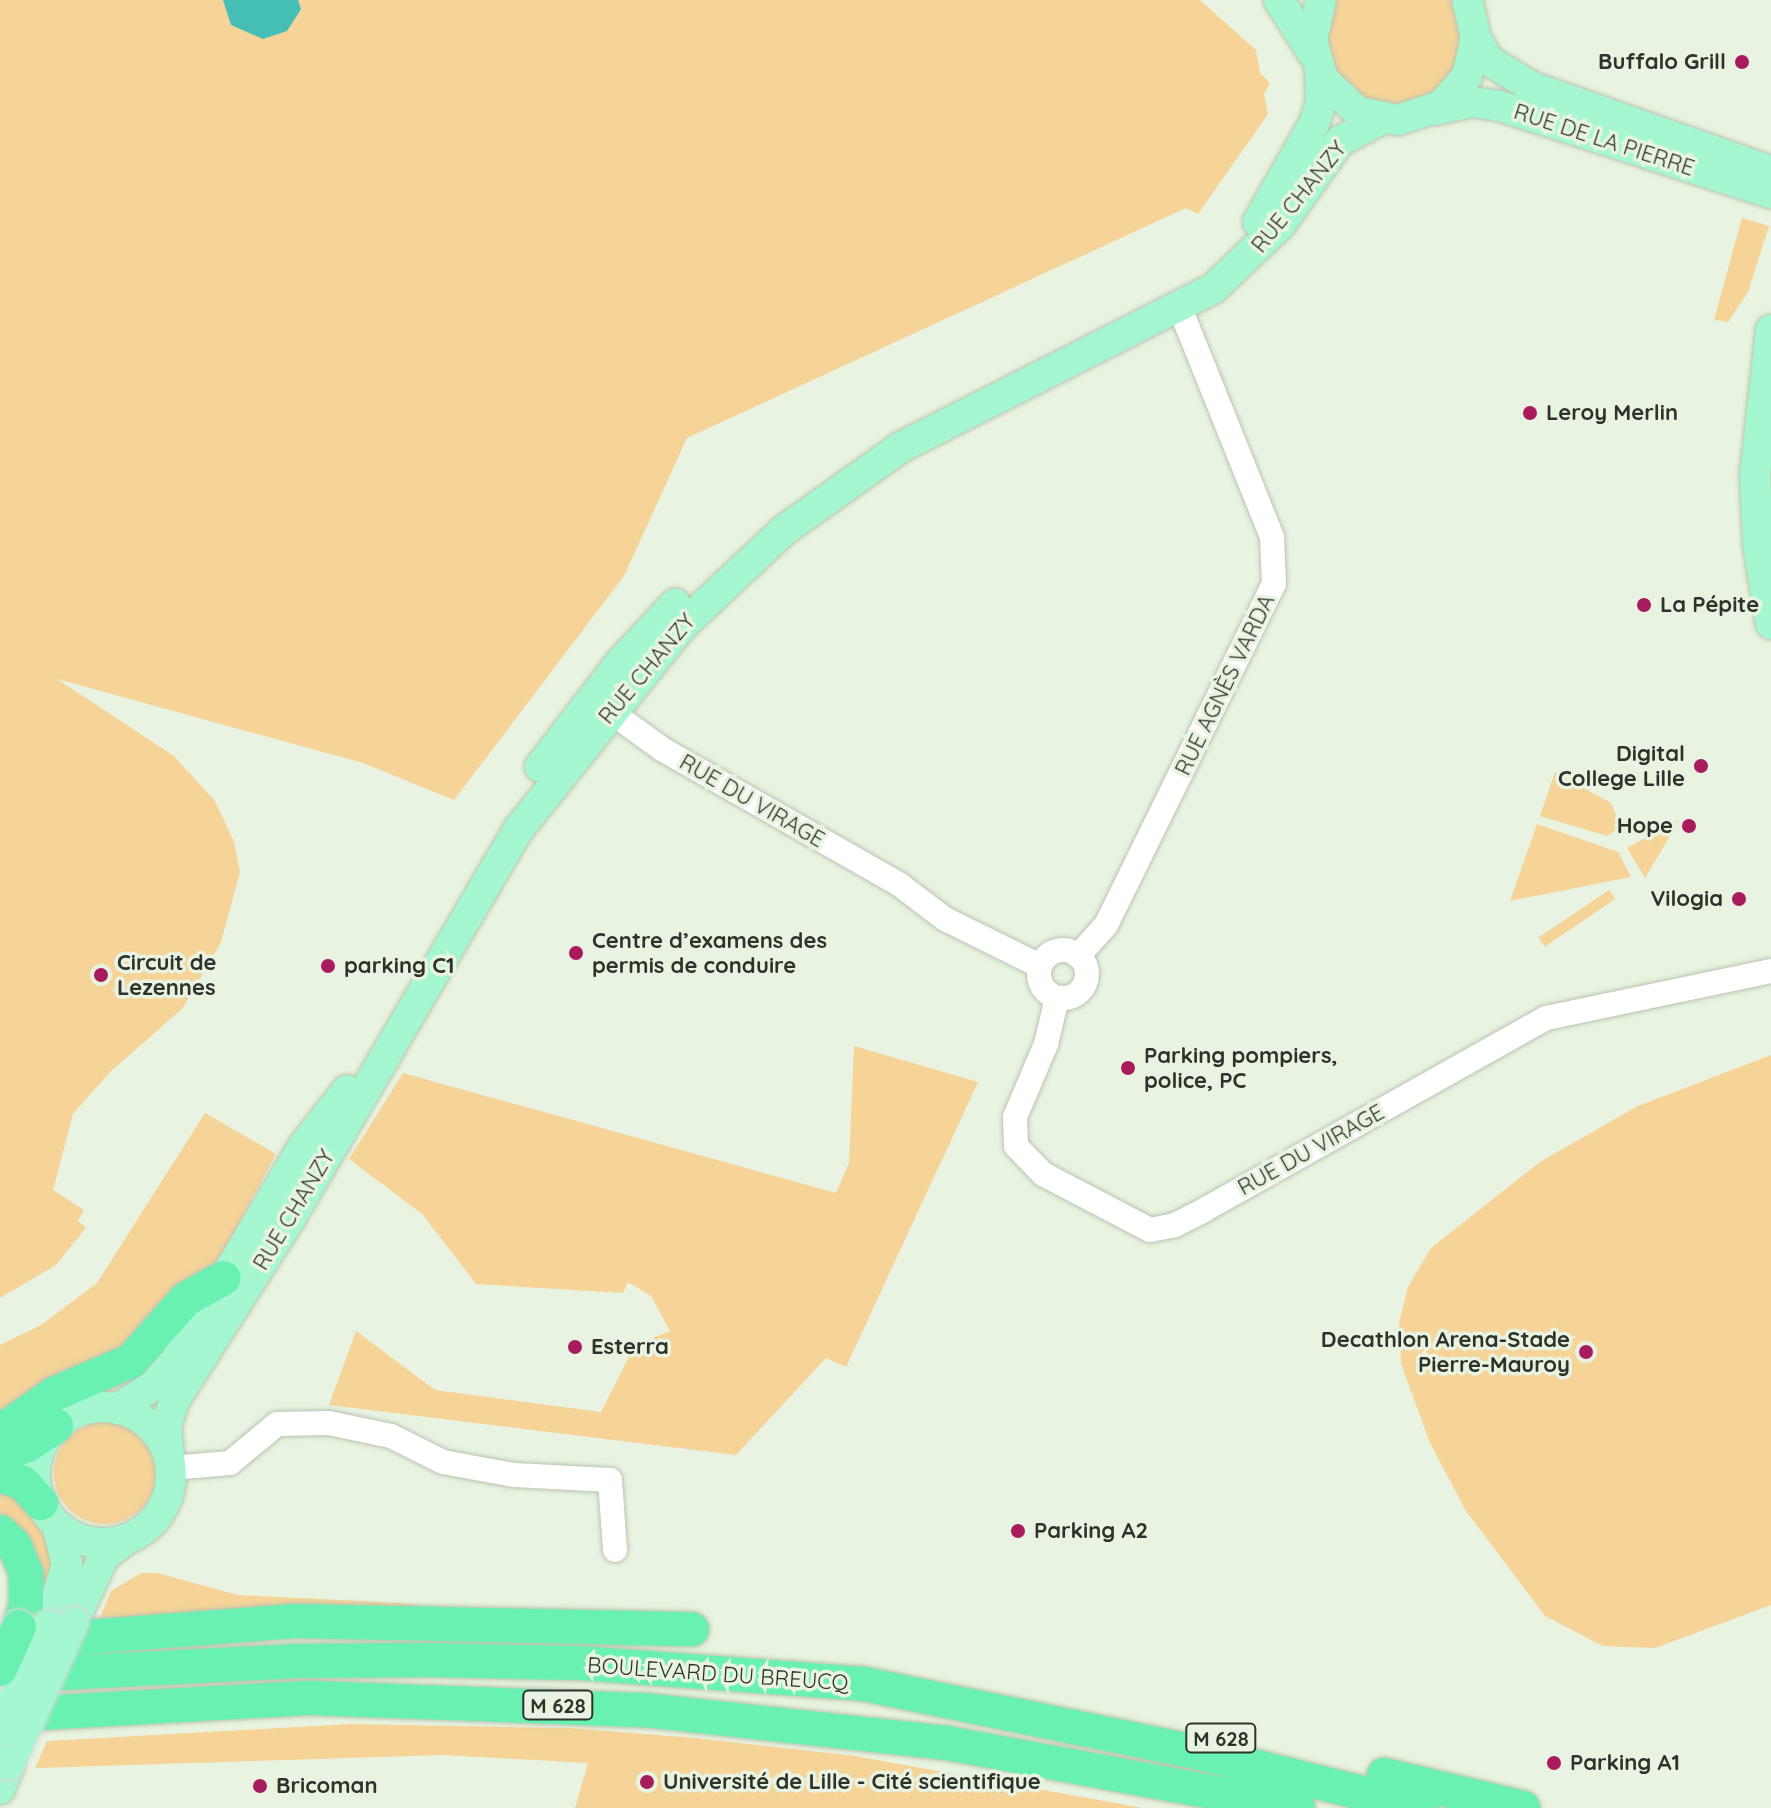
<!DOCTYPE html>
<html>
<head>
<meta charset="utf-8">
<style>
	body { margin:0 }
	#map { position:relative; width:1771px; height:1808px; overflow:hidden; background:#e8f4e1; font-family:Quicksand,sans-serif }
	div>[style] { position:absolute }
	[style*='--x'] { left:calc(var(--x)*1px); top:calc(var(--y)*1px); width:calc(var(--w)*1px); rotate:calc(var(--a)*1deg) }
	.green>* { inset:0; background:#f6d397; transform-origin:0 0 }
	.round { border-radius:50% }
	.water>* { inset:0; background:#45beb5 }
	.roads { filter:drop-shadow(0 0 2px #b9c5b2) drop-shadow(0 0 2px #b9c5b2) }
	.minor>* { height:24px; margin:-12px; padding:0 12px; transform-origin:12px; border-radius:12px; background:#fff }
	.minor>.ring { margin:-12px; padding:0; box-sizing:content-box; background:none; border:24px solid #fff; border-radius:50% }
	.major>* { height:30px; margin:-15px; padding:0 15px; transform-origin:15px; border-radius:15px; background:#a4f7d1 }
	.major>.ring { margin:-15px; padding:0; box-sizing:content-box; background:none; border:30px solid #a4f7d1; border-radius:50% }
	.highway>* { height:34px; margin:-17px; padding:0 17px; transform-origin:17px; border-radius:17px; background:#68f1b2 }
	.bridges { filter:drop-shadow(0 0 2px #d9dad9) drop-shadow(0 0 2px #d9dad9) }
	.major-bridge>* { height:30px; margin:-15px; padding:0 15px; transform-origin:15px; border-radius:15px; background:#a4f7d1 }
	.highway-bridge>* { height:34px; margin:-17px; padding:0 17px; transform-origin:17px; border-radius:17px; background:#68f1b2 }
	.dots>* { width:22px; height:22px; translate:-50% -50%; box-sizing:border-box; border:4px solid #e8f4e1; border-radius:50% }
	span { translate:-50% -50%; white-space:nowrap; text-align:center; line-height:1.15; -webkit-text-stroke:7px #e8f4e1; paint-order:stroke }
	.shield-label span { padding:2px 6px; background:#e8f4e1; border:2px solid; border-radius:6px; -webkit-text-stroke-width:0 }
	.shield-label { font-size:20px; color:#2d322a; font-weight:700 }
	.poi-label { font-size:22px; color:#2d322a; font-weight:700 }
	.right { translate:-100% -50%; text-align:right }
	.left { translate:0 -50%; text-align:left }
	.street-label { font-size:22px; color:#2d322a }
</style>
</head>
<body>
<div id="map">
	<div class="green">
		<i style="clip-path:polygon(0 0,1200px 0,1256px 50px,1260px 73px,1270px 83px,1264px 94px,1268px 114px,1198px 214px,1186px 208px,687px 438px,624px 576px,454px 800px,363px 763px,57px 679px,174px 756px,215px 801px,234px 842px,240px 872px,221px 942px,183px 1008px,110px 1072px,73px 1114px,53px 1190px,84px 1210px,78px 1221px,86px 1228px,56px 1265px,0 1298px)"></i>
		<i style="clip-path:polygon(1335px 0,1451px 0,1462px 36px,1455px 69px,1442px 88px,1412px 105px,1378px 106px,1348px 91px,1325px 52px,1327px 18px)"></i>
		<i style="clip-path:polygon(1742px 218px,1769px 226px,1748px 292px,1728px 322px,1714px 320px)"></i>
		<i style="clip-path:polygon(1555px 772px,1611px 803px,1621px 827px,1607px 836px,1540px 816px)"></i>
		<i style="clip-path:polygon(1676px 821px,1679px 821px,1645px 878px,1627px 848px)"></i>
		<i style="clip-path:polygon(1537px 824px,1618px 852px,1631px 877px,1510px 901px)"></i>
		<i style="left:1609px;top:890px;width:11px;height:85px;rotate:56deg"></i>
		<i style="clip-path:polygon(854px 1046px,978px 1082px,846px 1367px,826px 1358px,736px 1455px,329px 1405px,356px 1331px,435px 1390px,601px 1412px,635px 1345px,670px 1331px,651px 1296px,628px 1282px,623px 1293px,476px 1284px,422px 1214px,349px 1159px,403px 1073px,836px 1193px,849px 1163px)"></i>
		<i style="clip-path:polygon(1771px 1055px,1771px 1605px,1655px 1648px,1603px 1646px,1545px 1616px,1466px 1511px,1430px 1443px,1401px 1364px,1399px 1323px,1408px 1287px,1431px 1248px,1540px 1162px,1638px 1106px)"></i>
		<i style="clip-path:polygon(205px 1113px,276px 1154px,213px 1272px,148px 1337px,0 1425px,0 1345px,41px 1325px,97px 1283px)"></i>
		<i class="round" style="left:54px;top:1422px;width:102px;height:102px"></i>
		<i style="clip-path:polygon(0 1485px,31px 1513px,55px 1557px,34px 1619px,25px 1536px,0 1513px)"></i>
		<i style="clip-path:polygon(141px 1573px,157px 1573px,238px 1595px,400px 1603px,421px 1606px,421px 1613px,96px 1627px,111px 1591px)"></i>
		<i style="clip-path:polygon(350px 1724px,569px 1728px,695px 1738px,855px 1756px,1143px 1808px,575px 1808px,588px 1763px,443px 1755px,35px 1768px,47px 1741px)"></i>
	</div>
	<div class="water">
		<i style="clip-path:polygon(223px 0,298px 0,301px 9px,287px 31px,263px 39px,231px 25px)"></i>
	</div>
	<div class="roads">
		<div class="minor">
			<i style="--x:600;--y:704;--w:77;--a:36"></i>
			<i style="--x:662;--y:749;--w:274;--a:29.7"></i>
			<i style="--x:900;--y:885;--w:56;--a:37.1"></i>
			<i style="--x:945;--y:919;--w:106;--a:26.3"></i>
			<i class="ring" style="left:1039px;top:950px;width:24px;height:24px"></i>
			<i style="--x:1078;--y:956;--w:42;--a:-47.9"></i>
			<i style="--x:1106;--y:925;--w:380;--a:-63.8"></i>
			<i style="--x:1274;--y:584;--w:47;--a:-92.4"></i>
			<i style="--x:1272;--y:537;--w:247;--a:-111.9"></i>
			<i style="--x:1057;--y:998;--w:47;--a:103.4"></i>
			<i style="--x:1046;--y:1044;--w:79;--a:113"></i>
			<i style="--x:1015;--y:1117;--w:29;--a:88"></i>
			<i style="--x:1016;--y:1146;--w:39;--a:46"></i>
			<i style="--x:1043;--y:1174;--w:121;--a:27.6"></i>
			<i style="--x:1150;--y:1230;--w:25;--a:-11"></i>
			<i style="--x:1175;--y:1225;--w:33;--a:-27"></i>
			<i style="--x:1204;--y:1210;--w:392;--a:-29.3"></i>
			<i style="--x:1546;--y:1018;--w:230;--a:-11.8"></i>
			<i style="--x:171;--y:1468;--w:59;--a:-4.8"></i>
			<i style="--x:230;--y:1463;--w:61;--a:-39.7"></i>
			<i style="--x:277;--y:1424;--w:52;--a:-1.1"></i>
			<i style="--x:329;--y:1423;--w:63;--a:11.8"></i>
			<i style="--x:391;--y:1436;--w:58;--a:26.6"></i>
			<i style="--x:443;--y:1462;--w:72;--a:10.4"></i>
			<i style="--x:514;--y:1475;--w:96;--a:3"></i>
			<i style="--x:610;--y:1480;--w:70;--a:85.9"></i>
		</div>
		<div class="major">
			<i style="--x:1279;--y:0;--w:62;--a:57.6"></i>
			<i style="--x:1321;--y:0;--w:41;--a:102.7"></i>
			<i style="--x:1312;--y:40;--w:41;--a:74.2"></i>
			<i style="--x:1323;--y:79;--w:48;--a:43.3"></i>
			<i style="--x:1358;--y:112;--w:41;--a:11.3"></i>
			<i style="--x:1398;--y:120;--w:45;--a:-18"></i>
			<i style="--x:1441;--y:106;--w:40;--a:-49"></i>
			<i style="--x:1467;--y:76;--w:39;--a:-77"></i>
			<i style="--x:1476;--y:38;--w:39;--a:-103"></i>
			<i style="--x:1476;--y:38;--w:25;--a:61"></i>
			<i style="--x:1488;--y:60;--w:52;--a:31.5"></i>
			<i style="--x:1532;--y:87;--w:253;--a:19.4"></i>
			<i style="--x:1434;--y:110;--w:39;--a:-12"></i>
			<i style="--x:1472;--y:102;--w:28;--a:8"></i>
			<i style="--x:1500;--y:106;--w:285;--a:17.8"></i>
			<i style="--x:1258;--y:222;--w:113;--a:-60.3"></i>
			<i style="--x:1314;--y:124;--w:23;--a:-72"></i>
			<i style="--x:1321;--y:102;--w:30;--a:-92"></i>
			<i style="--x:1771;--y:330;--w:145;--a:96.3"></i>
			<i style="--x:1755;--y:474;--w:70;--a:87.5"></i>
			<i style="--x:1758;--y:544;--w:81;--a:80.8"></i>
			<i style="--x:540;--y:767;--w:131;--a:-52.4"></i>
			<i style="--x:620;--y:663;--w:81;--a:-47"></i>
			<i class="ring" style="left:35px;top:1407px;width:106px;height:106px"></i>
			<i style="--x:117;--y:1409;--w:43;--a:-32.6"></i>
			<i style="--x:153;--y:1386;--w:35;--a:-49"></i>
			<i style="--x:176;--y:1360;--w:252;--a:-59.2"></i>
			<i style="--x:305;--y:1144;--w:68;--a:-52.1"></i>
			<i style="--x:169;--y:1458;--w:32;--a:-95"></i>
			<i style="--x:166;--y:1426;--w:26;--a:-72"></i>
			<i style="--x:174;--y:1401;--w:218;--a:-57.5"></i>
			<i style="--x:291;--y:1217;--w:449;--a:-59.6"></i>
			<i style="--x:518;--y:830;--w:262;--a:-51.2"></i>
			<i style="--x:682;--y:626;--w:139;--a:-43.2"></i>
			<i style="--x:783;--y:531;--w:145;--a:-35.4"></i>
			<i style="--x:901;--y:447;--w:351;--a:-26.9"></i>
			<i style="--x:1214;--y:288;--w:91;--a:-43.7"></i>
			<i style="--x:1280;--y:225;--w:103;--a:-54.5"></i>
			<i style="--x:1340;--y:141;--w:47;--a:-27.6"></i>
			<i style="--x:73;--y:1622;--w:73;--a:-64.8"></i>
			<i style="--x:104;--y:1556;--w:26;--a:-37"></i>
			<i style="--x:48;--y:1625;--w:64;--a:-72.7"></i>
			<i style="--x:67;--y:1564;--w:40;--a:-104.4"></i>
			<i style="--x:0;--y:1789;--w:26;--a:-69"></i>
		</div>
		<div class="highway">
			<i style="--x:0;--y:1432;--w:66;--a:-35.1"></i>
			<i style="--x:54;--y:1394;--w:84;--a:-23.2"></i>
			<i style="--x:131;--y:1361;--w:83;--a:-48.4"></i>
			<i style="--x:186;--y:1299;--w:43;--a:-28.9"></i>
			<i style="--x:0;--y:1455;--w:30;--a:-20"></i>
			<i style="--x:28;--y:1445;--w:34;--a:-34"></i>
			<i style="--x:0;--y:1475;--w:24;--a:19"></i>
			<i style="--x:23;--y:1483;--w:27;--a:48"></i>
			<i style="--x:0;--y:1532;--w:19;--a:43"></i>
			<i style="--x:14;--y:1545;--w:30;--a:67"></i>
			<i style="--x:26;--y:1573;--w:33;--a:90"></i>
			<i style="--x:26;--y:1606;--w:22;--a:108"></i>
			<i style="--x:36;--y:1641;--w:260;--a:-4.4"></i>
			<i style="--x:295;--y:1621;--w:397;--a:1.2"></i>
			<i style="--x:21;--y:1675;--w:272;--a:-2.9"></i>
			<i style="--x:293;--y:1661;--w:140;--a:-0.4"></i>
			<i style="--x:433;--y:1660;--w:147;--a:1.2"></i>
			<i style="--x:580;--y:1663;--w:285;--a:4.2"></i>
			<i style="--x:864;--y:1684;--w:339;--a:11.6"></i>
			<i style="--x:1196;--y:1752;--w:233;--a:13.9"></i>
			<i style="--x:4;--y:1715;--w:308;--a:-3.2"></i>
			<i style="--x:312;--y:1698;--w:332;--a:2.1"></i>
			<i style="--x:644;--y:1710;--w:305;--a:6.2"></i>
			<i style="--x:947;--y:1743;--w:357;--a:10.5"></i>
			<i style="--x:1384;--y:1775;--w:143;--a:13.4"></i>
		</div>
	</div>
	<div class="bridges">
		<div class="major-bridge">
			<i style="--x:0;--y:1730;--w:115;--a:-65.4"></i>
			<i style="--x:9;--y:1765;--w:157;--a:-65.9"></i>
		</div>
		<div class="highway-bridge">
			<i style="--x:0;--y:1669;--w:46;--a:-65.7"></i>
		</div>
	</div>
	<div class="dots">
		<i style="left:1742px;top:62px;background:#a81b5d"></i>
		<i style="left:1530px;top:413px;background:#a81b5d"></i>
		<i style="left:1644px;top:605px;background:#a81b5d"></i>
		<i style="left:1701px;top:766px;background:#a81b5d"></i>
		<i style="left:1689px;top:826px;background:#a81b5d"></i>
		<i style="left:1739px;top:899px;background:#a81b5d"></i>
		<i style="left:576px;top:953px;background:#a81b5d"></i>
		<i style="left:328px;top:966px;background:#a81b5d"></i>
		<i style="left:101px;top:975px;background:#a81b5d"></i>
		<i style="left:1128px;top:1068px;background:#a81b5d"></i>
		<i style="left:575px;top:1347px;background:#a81b5d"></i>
		<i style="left:1586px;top:1352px;background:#a81b5d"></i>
		<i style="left:1018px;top:1531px;background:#a81b5d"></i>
		<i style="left:1554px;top:1763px;background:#a81b5d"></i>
		<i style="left:647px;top:1782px;background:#a81b5d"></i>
		<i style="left:260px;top:1786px;background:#a81b5d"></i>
	</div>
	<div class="shield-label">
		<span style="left:558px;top:1705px">M 628</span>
		<span style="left:1221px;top:1738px">M 628</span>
	</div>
	<div class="poi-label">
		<span class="right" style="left:1726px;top:62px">Buffalo Grill</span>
		<span class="left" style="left:1546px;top:413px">Leroy Merlin</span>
		<span class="left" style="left:1660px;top:605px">La Pépite</span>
		<span class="right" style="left:1685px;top:766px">Digital<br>College Lille</span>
		<span class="right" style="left:1673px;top:826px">Hope</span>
		<span class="right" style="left:1723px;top:899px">Vilogia</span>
		<span class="left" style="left:592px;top:953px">Centre d’examens des<br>permis de conduire</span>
		<span class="left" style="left:117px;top:975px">Circuit de<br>Lezennes</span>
		<span class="left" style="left:344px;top:966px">parking C1</span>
		<span class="left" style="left:1144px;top:1068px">Parking pompiers,<br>police, PC</span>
		<span class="right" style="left:1570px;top:1352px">Decathlon Arena-Stade<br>Pierre-Mauroy</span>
		<span class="left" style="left:591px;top:1347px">Esterra</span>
		<span class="left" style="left:1034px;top:1531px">Parking A2</span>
		<span class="left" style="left:1570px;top:1763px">Parking A1</span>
		<span class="left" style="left:663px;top:1782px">Université de Lille ‐ Cité scientifique</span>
		<span class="left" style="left:276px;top:1786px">Bricoman</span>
	</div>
	<div class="street-label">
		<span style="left:1604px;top:140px;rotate:18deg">RUE DE LA PIERRE</span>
		<span style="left:1299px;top:197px;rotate:-51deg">RUE CHANZY</span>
		<span style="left:647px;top:669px;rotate:-50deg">RUE CHANZY</span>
		<span style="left:1225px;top:685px;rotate:-64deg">RUE AGNÈS VARDA</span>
		<span style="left:752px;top:801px;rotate:30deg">RUE DU VIRAGE</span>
		<span style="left:1311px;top:1150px;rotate:-29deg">RUE DU VIRAGE</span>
		<span style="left:294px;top:1210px;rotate:-59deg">RUE CHANZY</span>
		<span style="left:718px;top:1674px;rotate:4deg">BOULEVARD DU BREUCQ</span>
	</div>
</div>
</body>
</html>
